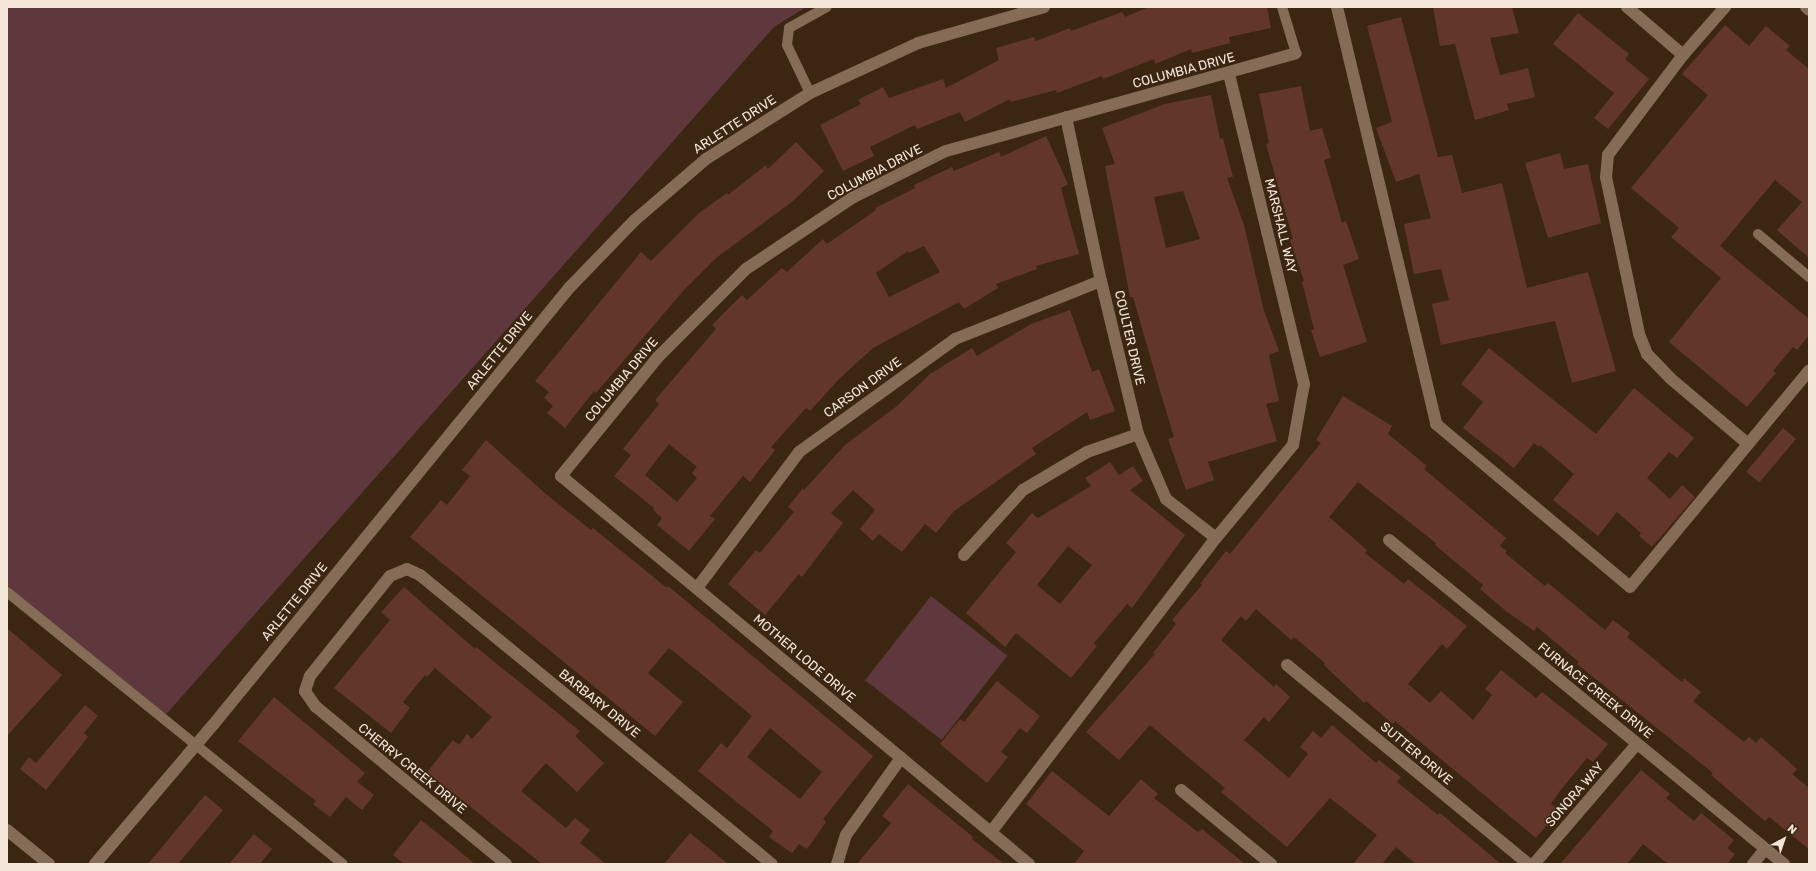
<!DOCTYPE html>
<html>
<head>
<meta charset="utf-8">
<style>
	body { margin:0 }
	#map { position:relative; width:1816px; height:871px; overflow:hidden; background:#3b2612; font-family:Rubik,sans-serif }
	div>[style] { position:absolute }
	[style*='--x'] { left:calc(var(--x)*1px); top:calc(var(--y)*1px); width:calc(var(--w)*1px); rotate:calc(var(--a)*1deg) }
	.green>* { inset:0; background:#5e383c; transform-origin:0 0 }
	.building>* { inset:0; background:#623729; transform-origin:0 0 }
	.service>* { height:10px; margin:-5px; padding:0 5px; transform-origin:5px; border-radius:5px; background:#846c56 }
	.minor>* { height:12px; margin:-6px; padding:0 6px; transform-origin:6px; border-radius:6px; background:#846c56 }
	.tertiary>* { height:12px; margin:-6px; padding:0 6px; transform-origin:6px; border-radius:6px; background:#846c56 }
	span { translate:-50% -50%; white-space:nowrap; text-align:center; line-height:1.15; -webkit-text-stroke:3px #3b2612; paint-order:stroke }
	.street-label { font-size:13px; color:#f4e7da }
	.frame { position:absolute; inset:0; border:8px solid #f4e7da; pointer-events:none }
	.north { position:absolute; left:1764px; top:819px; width:40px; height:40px; -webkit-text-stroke:3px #3b2612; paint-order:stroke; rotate:40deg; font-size:11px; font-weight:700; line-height:16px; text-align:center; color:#f4e7da }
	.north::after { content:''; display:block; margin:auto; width:14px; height:18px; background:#f4e7da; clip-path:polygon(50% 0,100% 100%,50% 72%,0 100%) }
</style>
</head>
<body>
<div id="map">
	<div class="green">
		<i style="clip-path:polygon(7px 7px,806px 7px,774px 27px,162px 719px,7px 586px)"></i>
		<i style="left:931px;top:596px;width:97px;height:107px;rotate:38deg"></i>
	</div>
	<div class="building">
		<i style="clip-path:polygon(1149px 7px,1267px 7px,1271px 28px,1229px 37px,1230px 43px,1192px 53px,1191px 49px,1155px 64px,1154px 59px,1103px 79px,1102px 76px,1057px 93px,1056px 90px,1011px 102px,1010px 99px,965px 122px,960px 112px,917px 129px,915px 125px,870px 147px,874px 156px,843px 171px,820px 125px,861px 104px,858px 100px,883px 87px,889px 98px,943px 79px,946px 88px,999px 60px,996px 48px,1034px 37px,1036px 41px,1070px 28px,1071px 31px,1122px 12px,1125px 17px)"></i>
		<i style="clip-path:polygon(1433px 7px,1512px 7px,1519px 33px,1490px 38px,1500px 75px,1528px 68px,1535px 97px,1507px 104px,1509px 110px,1475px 120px,1455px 44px,1440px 46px)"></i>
		<i style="clip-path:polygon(1578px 13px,1629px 54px,1625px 59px,1649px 79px,1608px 129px,1594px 118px,1614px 93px,1553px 44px)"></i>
		<i style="clip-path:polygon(1401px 17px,1438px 157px,1452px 155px,1462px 193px,1502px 183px,1527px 288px,1588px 272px,1616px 371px,1572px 383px,1555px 321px,1441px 345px,1432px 304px,1449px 300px,1441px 269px,1414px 274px,1404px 224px,1431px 218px,1419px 174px,1396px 182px,1376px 128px,1392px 122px,1367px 26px)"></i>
		<i style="clip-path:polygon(1725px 25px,1749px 46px,1766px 26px,1790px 46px,1786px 50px,1809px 69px,1809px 258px,1777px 230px,1802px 202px,1775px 180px,1720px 246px,1809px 319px,1809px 335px,1797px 350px,1793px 347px,1773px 371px,1776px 373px,1747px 407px,1669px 342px,1721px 278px,1671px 237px,1679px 228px,1631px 188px,1708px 95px,1682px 74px)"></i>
		<i style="clip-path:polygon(1301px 86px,1310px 131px,1322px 128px,1331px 158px,1324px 160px,1342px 223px,1346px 221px,1359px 259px,1343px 265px,1367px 342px,1320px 357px,1311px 330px,1314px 329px,1302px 282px,1304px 281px,1290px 240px,1293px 239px,1266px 144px,1269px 143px,1259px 94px)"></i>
		<i style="clip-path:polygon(evenodd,1211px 95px,1220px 139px,1223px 138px,1233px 177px,1227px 178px,1244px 225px,1264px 311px,1279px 351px,1269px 355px,1279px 401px,1266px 404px,1277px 441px,1208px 462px,1214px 480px,1186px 490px,1168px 439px,1174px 437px,1161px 394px,1133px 297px,1130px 297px,1105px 166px,1115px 164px,1102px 128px,1165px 104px,1211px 95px,1183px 191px,1200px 239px,1166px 248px,1154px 197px,1183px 191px)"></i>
		<i style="clip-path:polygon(evenodd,1046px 136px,1068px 184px,1061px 188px,1079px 254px,1036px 266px,1037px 269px,996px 284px,998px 288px,964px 309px,959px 302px,873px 348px,839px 379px,810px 411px,806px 408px,771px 447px,775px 450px,750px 482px,743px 476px,710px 516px,715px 519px,689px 551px,657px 525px,662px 518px,653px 510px,654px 508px,614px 476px,631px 455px,623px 449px,659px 404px,655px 400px,716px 329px,712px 325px,742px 295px,747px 300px,782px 268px,787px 272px,823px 239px,827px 244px,876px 210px,875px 208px,915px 188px,914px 185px,952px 167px,954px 171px,999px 152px,1001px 157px,1046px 136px,924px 246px,940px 272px,889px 297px,876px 273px,908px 251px,909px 253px,924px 246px,1046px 136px,669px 444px,697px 467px,692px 473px,697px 478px,677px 502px,645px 475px,669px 444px)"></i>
		<i style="clip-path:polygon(796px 142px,824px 171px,793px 201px,716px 258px,684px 290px,596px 393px,594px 391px,565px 428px,547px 413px,553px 406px,544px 398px,549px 392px,535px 381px,641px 252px,651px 261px,699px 213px,727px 193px,728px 195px,766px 165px,768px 169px)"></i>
		<i style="clip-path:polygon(1560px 153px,1564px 169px,1588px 164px,1601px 223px,1548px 238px,1525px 163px)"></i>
		<i style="clip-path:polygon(1070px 310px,1092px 372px,1099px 369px,1115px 411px,1090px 420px,1087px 412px,1032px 448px,1036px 454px,954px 511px,936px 533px,925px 524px,902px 552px,879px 534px,873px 541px,860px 529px,875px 510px,853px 490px,831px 513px,843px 523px,802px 577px,799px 574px,765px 615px,728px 584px,756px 550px,760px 553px,794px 512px,788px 507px,803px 488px,804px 490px,845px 445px,897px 406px,930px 374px,972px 348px,977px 356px,1031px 324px)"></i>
		<i style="clip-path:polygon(1489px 348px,1596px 434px,1634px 388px,1694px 438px,1677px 458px,1669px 452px,1647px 478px,1670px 499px,1682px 485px,1695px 497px,1652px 547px,1639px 536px,1641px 533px,1617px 512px,1598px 536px,1553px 500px,1574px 474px,1540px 445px,1539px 447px,1534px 443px,1514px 468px,1463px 428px,1483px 402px,1461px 384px)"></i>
		<i style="clip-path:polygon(1343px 396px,1392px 426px,1388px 434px,1427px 466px,1424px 469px,1506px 538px,1500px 546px,1507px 551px,1505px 553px,1545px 586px,1548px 583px,1605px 630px,1613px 620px,1630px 633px,1627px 637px,1682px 682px,1684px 678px,1701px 692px,1693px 701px,1744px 742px,1749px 737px,1756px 743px,1761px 737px,1797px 769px,1792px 774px,1809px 788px,1809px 849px,1769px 817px,1765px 821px,1711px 775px,1713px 773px,1577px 664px,1579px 662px,1537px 627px,1534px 631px,1506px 611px,1480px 589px,1483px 585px,1435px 545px,1436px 543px,1358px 482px,1329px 517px,1367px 550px,1365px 553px,1404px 584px,1408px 579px,1467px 626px,1447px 649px,1442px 644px,1408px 684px,1430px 703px,1441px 691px,1473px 720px,1492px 695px,1485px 689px,1501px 670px,1536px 698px,1542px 692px,1608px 744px,1593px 762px,1587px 758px,1559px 792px,1551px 804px,1559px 810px,1536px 838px,1395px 721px,1393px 724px,1366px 701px,1364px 703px,1324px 665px,1325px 663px,1294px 637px,1291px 640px,1256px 609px,1246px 621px,1241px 616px,1221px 640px,1274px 687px,1276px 684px,1290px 697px,1269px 722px,1264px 717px,1244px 740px,1289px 778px,1308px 754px,1300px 747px,1313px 731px,1321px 738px,1332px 725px,1376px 763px,1379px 760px,1401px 777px,1397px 782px,1438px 815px,1440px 813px,1501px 864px,1416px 864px,1396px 847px,1382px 864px,1353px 864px,1377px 835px,1330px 798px,1287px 847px,1221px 792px,1225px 788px,1150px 725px,1119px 760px,1086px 732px,1155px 654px,1153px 653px,1176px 624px,1172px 620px,1202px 585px,1200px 584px,1226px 551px,1230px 554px,1321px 443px,1316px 440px)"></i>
		<i style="left:1783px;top:428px;width:17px;height:57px;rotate:40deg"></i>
		<i style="clip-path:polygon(evenodd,486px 440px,547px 495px,591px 530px,593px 528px,667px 588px,668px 586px,873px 756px,823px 819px,826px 822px,807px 849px,799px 844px,792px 853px,769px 837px,773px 831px,698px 771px,721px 743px,727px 748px,752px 716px,704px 676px,669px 648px,648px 673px,683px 702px,655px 736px,410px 537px,441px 500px,447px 505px,470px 476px,462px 470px,486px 440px,770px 728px,822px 772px,800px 799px,747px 757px,770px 728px)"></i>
		<i style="clip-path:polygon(evenodd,1110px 462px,1119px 475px,1133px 466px,1143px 481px,1130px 490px,1185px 535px,1132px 608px,1127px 604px,1094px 643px,1097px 646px,1071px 678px,1016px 633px,1005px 647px,966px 613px,1016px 552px,1006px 543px,1032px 513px,1038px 518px,1091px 486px,1085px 478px,1110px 462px,1068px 546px,1092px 565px,1060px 604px,1037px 585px,1068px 546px)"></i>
		<i style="clip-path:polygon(404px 587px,475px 649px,476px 647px,580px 731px,575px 736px,604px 763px,577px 792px,546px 763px,521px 791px,566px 828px,575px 818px,590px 830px,580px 843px,606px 864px,542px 864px,427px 772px,453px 740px,459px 745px,467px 734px,472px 739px,492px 717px,435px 668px,427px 677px,425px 675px,403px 702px,410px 708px,391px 733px,334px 688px,390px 620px,381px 612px)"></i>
		<i style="clip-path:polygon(7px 628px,62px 675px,7px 736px)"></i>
		<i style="clip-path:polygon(997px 681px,1040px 716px,1027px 733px,1020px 728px,1001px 752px,1008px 757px,987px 783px,940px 744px,960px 719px,964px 722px)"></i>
		<i style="clip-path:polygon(274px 697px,365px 773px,357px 782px,374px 795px,362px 810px,346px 797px,330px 817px,313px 804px,316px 801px,238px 741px)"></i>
		<i style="clip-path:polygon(85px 705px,98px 716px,84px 733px,88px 737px,46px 790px,20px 769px,29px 757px,36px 763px)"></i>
		<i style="clip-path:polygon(1641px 770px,1670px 794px,1666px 798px,1694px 821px,1701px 813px,1734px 840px,1727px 848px,1735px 854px,1727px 864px,1668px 864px,1643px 844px,1627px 864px,1560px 864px)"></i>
		<i style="clip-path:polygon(1052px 771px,1109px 816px,1141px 779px,1158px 794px,1154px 798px,1198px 832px,1202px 829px,1245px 864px,1074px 864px,1084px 851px,1026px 804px)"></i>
		<i style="clip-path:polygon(908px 784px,973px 837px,972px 839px,1004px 864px,857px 864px,891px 823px,882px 816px)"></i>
		<i style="clip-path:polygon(205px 795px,223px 810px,178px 864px,148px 864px)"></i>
		<i style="clip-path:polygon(421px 820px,451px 844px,475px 864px,404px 864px,393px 855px)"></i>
		<i style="clip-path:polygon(690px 833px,728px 864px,664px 864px)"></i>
		<i style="clip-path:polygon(254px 834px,272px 849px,260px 864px,229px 864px)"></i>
	</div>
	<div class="service">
		<i style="--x:1282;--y:7;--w:48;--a:73.1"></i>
		<i style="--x:810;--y:93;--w:53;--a:-115.6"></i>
		<i style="--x:787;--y:45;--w:17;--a:-83"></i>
		<i style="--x:789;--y:28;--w:43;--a:-28.9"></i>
		<i style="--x:1758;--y:234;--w:67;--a:40.1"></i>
		<i style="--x:7;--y:592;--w:432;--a:39"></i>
	</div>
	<div class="minor">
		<i style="--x:1337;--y:7;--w:429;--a:76.6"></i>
		<i style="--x:1436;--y:424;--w:253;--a:40"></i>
		<i style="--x:1630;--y:587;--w:281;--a:-50.4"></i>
		<i style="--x:1627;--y:7;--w:74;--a:40.6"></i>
		<i style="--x:1683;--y:55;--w:64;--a:-48.8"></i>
		<i style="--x:1806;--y:7;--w:4;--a:45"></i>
		<i style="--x:1683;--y:55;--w:125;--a:126.9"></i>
		<i style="--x:1608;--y:155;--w:22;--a:95"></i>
		<i style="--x:1606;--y:177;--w:160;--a:78.1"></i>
		<i style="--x:1639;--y:334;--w:22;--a:68"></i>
		<i style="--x:1647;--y:354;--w:33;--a:46"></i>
		<i style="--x:1670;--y:378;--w:102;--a:40.2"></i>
		<i style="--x:1066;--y:117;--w:168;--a:78"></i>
		<i style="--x:1101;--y:281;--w:157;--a:76.4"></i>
		<i style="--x:1138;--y:434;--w:71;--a:66.7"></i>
		<i style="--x:1166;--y:499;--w:63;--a:38"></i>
		<i style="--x:1389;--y:540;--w:511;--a:39.36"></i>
		<i style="--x:964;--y:555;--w:88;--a:-47.8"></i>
		<i style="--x:1023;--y:490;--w:74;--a:-30.7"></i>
		<i style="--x:1087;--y:452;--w:54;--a:-19.4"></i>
		<i style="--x:697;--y:588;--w:170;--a:-53.1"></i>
		<i style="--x:799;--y:452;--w:193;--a:-35.9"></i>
		<i style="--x:955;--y:339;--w:157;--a:-21.7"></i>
		<i style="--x:1287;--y:665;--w:313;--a:39.5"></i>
		<i style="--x:1181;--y:790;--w:117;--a:39.4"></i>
		<i style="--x:991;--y:832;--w:370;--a:-52.6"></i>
		<i style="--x:1216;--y:538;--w:121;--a:-50.4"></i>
		<i style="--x:1293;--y:445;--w:62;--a:-79.8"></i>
		<i style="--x:1304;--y:384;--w:319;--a:-103.6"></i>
		<i style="--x:506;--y:864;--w:246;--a:-140.4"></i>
		<i style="--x:316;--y:707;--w:19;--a:-125"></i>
		<i style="--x:305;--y:691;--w:16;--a:-72"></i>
		<i style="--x:310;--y:676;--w:128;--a:-51.3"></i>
		<i style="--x:390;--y:576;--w:18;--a:-22"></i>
		<i style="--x:407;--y:569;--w:14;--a:25"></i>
		<i style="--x:420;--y:575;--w:455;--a:39.4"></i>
		<i style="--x:837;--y:864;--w:30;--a:-73"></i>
		<i style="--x:846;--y:835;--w:95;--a:-54.5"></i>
		<i style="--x:1029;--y:864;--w:608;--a:-140.34"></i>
		<i style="--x:561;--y:476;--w:154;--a:-50.8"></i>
		<i style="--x:658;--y:357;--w:124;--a:-45"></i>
		<i style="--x:746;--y:269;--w:128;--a:-33.8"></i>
		<i style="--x:852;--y:198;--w:105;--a:-26.6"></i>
		<i style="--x:946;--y:151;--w:363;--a:-15.6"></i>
		<i style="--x:1534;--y:864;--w:158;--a:-49.4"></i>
		<i style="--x:1753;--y:864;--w:19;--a:-51"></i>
	</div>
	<div class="tertiary">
		<i style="--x:7;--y:830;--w:54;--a:39"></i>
		<i style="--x:95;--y:864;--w:182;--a:-49.7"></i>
		<i style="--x:213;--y:725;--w:564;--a:-50.83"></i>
		<i style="--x:569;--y:288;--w:95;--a:-45.9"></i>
		<i style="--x:635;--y:220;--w:94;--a:-40.7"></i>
		<i style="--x:706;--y:159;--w:123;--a:-32.4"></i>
		<i style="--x:810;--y:93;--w:119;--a:-24.8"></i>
		<i style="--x:918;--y:43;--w:131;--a:-15.9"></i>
	</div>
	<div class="street-label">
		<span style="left:1184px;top:71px;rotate:-15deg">COLUMBIA DRIVE</span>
		<span style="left:735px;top:125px;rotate:-33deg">ARLETTE DRIVE</span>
		<span style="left:875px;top:173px;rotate:-28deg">COLUMBIA DRIVE</span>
		<span style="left:1280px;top:226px;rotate:76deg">MARSHALL WAY</span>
		<span style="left:1129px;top:338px;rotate:77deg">COULTER DRIVE</span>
		<span style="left:500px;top:351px;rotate:-51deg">ARLETTE DRIVE</span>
		<span style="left:622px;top:380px;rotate:-50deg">COLUMBIA DRIVE</span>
		<span style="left:863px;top:388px;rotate:-36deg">CARSON DRIVE</span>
		<span style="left:295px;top:602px;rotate:-51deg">ARLETTE DRIVE</span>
		<span style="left:804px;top:659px;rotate:40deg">MOTHER LODE DRIVE</span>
		<span style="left:1595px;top:691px;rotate:39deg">FURNACE CREEK DRIVE</span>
		<span style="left:599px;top:704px;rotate:39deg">BARBARY DRIVE</span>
		<span style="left:1416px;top:754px;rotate:40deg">SUTTER DRIVE</span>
		<span style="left:412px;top:769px;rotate:39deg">CHERRY CREEK DRIVE</span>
		<span style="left:1575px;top:795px;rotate:-49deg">SONORA WAY</span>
	</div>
	<div class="frame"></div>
	<div class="north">N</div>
</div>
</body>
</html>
